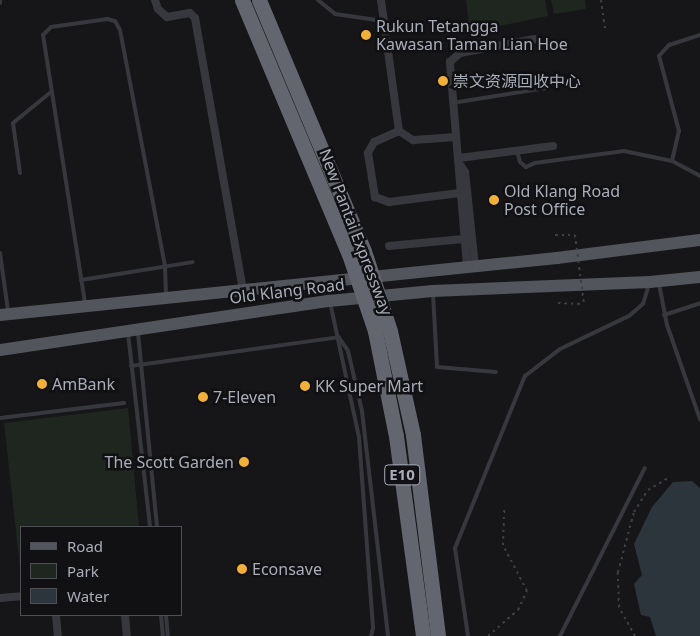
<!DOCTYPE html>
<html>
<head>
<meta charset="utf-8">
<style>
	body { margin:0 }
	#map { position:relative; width:700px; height:636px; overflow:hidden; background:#161618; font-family:"Noto Sans","Noto Sans SC",sans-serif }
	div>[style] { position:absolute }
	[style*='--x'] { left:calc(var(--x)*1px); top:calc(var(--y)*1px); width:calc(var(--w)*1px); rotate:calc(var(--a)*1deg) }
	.green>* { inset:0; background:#1e261f }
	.water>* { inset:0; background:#2c353c }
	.path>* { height:2px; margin-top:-1px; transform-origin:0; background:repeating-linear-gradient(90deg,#3d3f44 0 2.5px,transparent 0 6.5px) }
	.service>* { height:4px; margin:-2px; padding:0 2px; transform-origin:2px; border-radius:2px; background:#37383d }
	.minor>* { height:8px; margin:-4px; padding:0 4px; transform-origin:4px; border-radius:4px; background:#37383d }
	.primary>* { height:12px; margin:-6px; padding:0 6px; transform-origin:6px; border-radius:6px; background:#53555c }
	.motorway>* { height:15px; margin:-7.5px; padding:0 7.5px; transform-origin:7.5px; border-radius:7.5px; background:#63666e }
	.path-bridge>* { height:2px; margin-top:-1px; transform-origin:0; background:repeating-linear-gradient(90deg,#3d3f44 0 2.5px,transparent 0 6.5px) }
	.motorway-bridge>* { height:15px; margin:-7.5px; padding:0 7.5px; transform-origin:7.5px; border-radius:7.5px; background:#63666e }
	.dots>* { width:14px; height:14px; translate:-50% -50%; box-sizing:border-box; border:2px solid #111113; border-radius:50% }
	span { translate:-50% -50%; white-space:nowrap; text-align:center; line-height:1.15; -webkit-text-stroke:5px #111113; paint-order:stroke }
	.shield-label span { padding:1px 4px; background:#111113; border:1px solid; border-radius:4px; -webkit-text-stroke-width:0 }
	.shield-label { font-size:15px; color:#a8adb8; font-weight:700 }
	.poi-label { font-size:16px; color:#a8adb8 }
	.left { translate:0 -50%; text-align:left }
	.right { translate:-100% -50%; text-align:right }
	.street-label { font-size:16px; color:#a8adb8 }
	.legend { position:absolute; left:20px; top:526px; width:162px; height:90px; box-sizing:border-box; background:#111113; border:1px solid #4d4f55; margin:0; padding:6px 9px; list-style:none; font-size:15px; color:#a8adb8 }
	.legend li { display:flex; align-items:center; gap:10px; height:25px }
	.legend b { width:25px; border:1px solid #4d4f55 }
</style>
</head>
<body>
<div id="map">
	<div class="green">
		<i style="clip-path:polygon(466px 0,545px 0,548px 16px,470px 32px)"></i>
		<i style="clip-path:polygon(551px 0,585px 0,586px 9px,554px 14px)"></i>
		<i style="clip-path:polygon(128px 408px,139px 527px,21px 527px,21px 577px,4px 423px)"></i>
	</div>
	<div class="water">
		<i style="clip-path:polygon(692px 481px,700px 488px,700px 636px,656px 636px,650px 617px,641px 615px,634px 584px,642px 575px,634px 544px,652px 507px,673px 482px)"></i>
	</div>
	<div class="path">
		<i style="--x:601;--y:0;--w:30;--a:82"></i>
		<i style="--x:555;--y:235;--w:20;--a:0"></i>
		<i style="--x:558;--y:303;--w:26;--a:2"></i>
		<i style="--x:488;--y:636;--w:40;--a:-41"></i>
		<i style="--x:518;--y:610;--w:21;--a:-65"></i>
		<i style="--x:527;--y:591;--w:52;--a:-117.6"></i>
		<i style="--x:503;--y:545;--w:37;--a:-88"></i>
		<i style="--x:635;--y:636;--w:33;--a:-119"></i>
		<i style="--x:619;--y:607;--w:35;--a:-92"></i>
		<i style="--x:618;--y:572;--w:62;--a:-75.1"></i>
		<i style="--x:634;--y:512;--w:26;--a:-58"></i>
		<i style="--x:648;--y:490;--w:26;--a:-31"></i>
	</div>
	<div class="service">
		<i style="--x:318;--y:0;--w:22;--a:39"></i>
		<i style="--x:335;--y:14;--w:49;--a:8.3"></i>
		<i style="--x:0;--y:3;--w:3;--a:-90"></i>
		<i style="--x:452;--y:103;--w:95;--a:-9.1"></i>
		<i style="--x:517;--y:151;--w:11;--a:75"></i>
		<i style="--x:520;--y:162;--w:8;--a:40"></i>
		<i style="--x:526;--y:167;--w:10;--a:-24"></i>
		<i style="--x:535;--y:163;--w:90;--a:-7.7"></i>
		<i style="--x:624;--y:151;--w:49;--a:11.8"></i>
		<i style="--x:672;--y:161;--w:32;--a:28"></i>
		<i style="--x:672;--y:161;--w:31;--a:-77"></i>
		<i style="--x:679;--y:131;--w:78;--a:-104.9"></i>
		<i style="--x:659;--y:56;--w:15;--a:-48"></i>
		<i style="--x:669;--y:45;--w:33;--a:-18"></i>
		<i style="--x:20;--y:173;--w:50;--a:-98"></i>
		<i style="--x:13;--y:123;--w:49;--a:-39.2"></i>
		<i style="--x:0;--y:253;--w:59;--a:82.1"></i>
		<i style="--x:81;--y:280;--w:113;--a:-9.1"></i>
		<i style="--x:659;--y:284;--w:42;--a:79"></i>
		<i style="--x:667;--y:325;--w:100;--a:70.7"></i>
		<i style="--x:433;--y:293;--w:74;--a:86.9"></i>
		<i style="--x:437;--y:367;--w:59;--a:4.8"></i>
		<i style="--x:330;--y:302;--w:138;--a:77.9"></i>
		<i style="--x:359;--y:437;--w:192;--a:85.8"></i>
		<i style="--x:373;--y:628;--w:8;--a:104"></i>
		<i style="--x:85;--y:303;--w:271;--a:-98.9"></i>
		<i style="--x:43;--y:35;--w:11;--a:-45"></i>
		<i style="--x:51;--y:27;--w:57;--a:-8.1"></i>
		<i style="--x:107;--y:19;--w:8;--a:14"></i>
		<i style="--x:115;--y:21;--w:10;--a:61"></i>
		<i style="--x:120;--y:30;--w:241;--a:79.2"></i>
		<i style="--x:165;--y:267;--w:28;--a:88"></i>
		<i style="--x:664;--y:315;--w:38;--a:-18"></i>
		<i style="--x:128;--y:333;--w:195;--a:83.5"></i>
		<i style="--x:138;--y:333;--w:195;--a:84.4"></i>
		<i style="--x:340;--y:339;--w:14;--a:56"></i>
		<i style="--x:348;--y:351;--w:62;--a:76.9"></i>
		<i style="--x:362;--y:411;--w:226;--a:83.4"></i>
		<i style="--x:131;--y:366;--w:210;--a:-7.9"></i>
		<i style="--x:0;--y:418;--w:125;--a:-6.9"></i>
		<i style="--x:161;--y:615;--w:21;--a:85"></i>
		<i style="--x:166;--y:615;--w:21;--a:85"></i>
		<i style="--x:468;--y:636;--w:89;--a:-98.4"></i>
		<i style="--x:455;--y:548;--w:186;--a:-67.9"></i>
		<i style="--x:525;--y:376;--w:44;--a:-37.6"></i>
		<i style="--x:560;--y:349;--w:76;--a:-25.6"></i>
		<i style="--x:629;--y:316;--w:18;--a:-41"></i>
		<i style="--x:643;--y:304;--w:21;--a:-73"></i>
		<i style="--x:560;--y:636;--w:188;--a:-63.2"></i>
	</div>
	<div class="minor">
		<i style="--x:155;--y:0;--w:9;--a:72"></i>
		<i style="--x:158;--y:9;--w:12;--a:42"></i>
		<i style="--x:167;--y:17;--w:23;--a:-10"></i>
		<i style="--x:190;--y:13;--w:7;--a:45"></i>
		<i style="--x:195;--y:18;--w:275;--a:80"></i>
		<i style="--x:381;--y:0;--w:132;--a:82.2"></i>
		<i style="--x:399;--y:131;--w:17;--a:33"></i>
		<i style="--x:413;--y:140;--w:43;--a:-4"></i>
		<i style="--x:399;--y:131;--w:27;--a:156"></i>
		<i style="--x:374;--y:142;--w:13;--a:119"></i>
		<i style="--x:368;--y:153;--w:45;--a:81"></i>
		<i style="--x:375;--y:197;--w:15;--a:20"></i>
		<i style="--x:389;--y:202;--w:79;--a:-7.3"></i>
		<i style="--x:459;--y:158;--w:95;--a:-7.3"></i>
		<i style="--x:459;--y:163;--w:11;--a:56"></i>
		<i style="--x:465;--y:172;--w:94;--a:83.9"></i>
		<i style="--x:389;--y:246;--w:75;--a:-5.3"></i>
		<i style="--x:467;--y:266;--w:205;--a:-94.8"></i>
		<i style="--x:450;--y:62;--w:13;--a:-42"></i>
		<i style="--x:460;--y:53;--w:76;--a:-10.6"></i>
		<i style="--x:0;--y:598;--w:21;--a:-5"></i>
		<i style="--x:56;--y:615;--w:21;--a:85"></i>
		<i style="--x:125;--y:615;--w:21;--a:85"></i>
	</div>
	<div class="primary">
		<i style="--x:0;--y:315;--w:560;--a:-5.84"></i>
		<i style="--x:557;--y:258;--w:144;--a:-7.2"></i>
		<i style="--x:0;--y:350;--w:333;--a:-8.5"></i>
		<i style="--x:329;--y:301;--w:104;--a:-5.5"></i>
		<i style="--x:433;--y:291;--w:217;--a:-2.4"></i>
		<i style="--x:650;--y:282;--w:50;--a:-5.7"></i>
	</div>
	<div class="motorway">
		<i style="--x:242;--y:0;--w:276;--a:67.2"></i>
		<i style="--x:259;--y:0;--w:272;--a:67.3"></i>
		<i style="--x:375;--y:331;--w:107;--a:78.7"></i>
		<i style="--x:396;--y:436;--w:202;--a:82.3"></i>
		<i style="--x:390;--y:331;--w:107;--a:77.5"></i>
		<i style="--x:413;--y:435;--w:203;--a:82.9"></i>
	</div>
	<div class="path-bridge">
		<i style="--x:575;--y:235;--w:70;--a:82.6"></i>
	</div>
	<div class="motorway-bridge">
		<i style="--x:364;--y:251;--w:84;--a:72"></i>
		<i style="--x:349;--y:254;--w:81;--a:71.3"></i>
	</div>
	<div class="dots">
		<i style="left:366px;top:35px;background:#f2b134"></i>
		<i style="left:443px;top:81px;background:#f2b134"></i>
		<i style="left:494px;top:200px;background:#f2b134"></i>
		<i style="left:42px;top:384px;background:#f2b134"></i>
		<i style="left:305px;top:386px;background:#f2b134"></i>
		<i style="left:203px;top:397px;background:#f2b134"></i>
		<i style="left:244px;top:462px;background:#f2b134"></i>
		<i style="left:242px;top:569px;background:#f2b134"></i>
	</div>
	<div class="shield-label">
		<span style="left:402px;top:475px">E10</span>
	</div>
	<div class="poi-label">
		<span class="left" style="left:376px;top:35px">Rukun Tetangga<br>Kawasan Taman Lian Hoe</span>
		<span class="left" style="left:453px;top:81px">崇文资源回收中心</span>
		<span class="left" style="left:504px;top:200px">Old Klang Road<br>Post Office</span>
		<span class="left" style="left:52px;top:384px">AmBank</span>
		<span class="left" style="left:315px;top:386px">KK Super Mart</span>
		<span class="left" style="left:213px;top:397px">7-Eleven</span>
		<span class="right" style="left:234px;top:462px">The Scott Garden</span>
		<span class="left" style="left:252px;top:569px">Econsave</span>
	</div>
	<div class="street-label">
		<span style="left:356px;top:232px;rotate:69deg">New Pantai Expressway</span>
		<span style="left:287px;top:291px;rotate:-7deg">Old Klang Road</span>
	</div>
	<ul class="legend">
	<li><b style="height:6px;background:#53555c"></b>Road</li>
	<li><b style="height:14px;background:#1e261f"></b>Park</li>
	<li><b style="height:14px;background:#2c353c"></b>Water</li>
	</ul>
</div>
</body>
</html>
